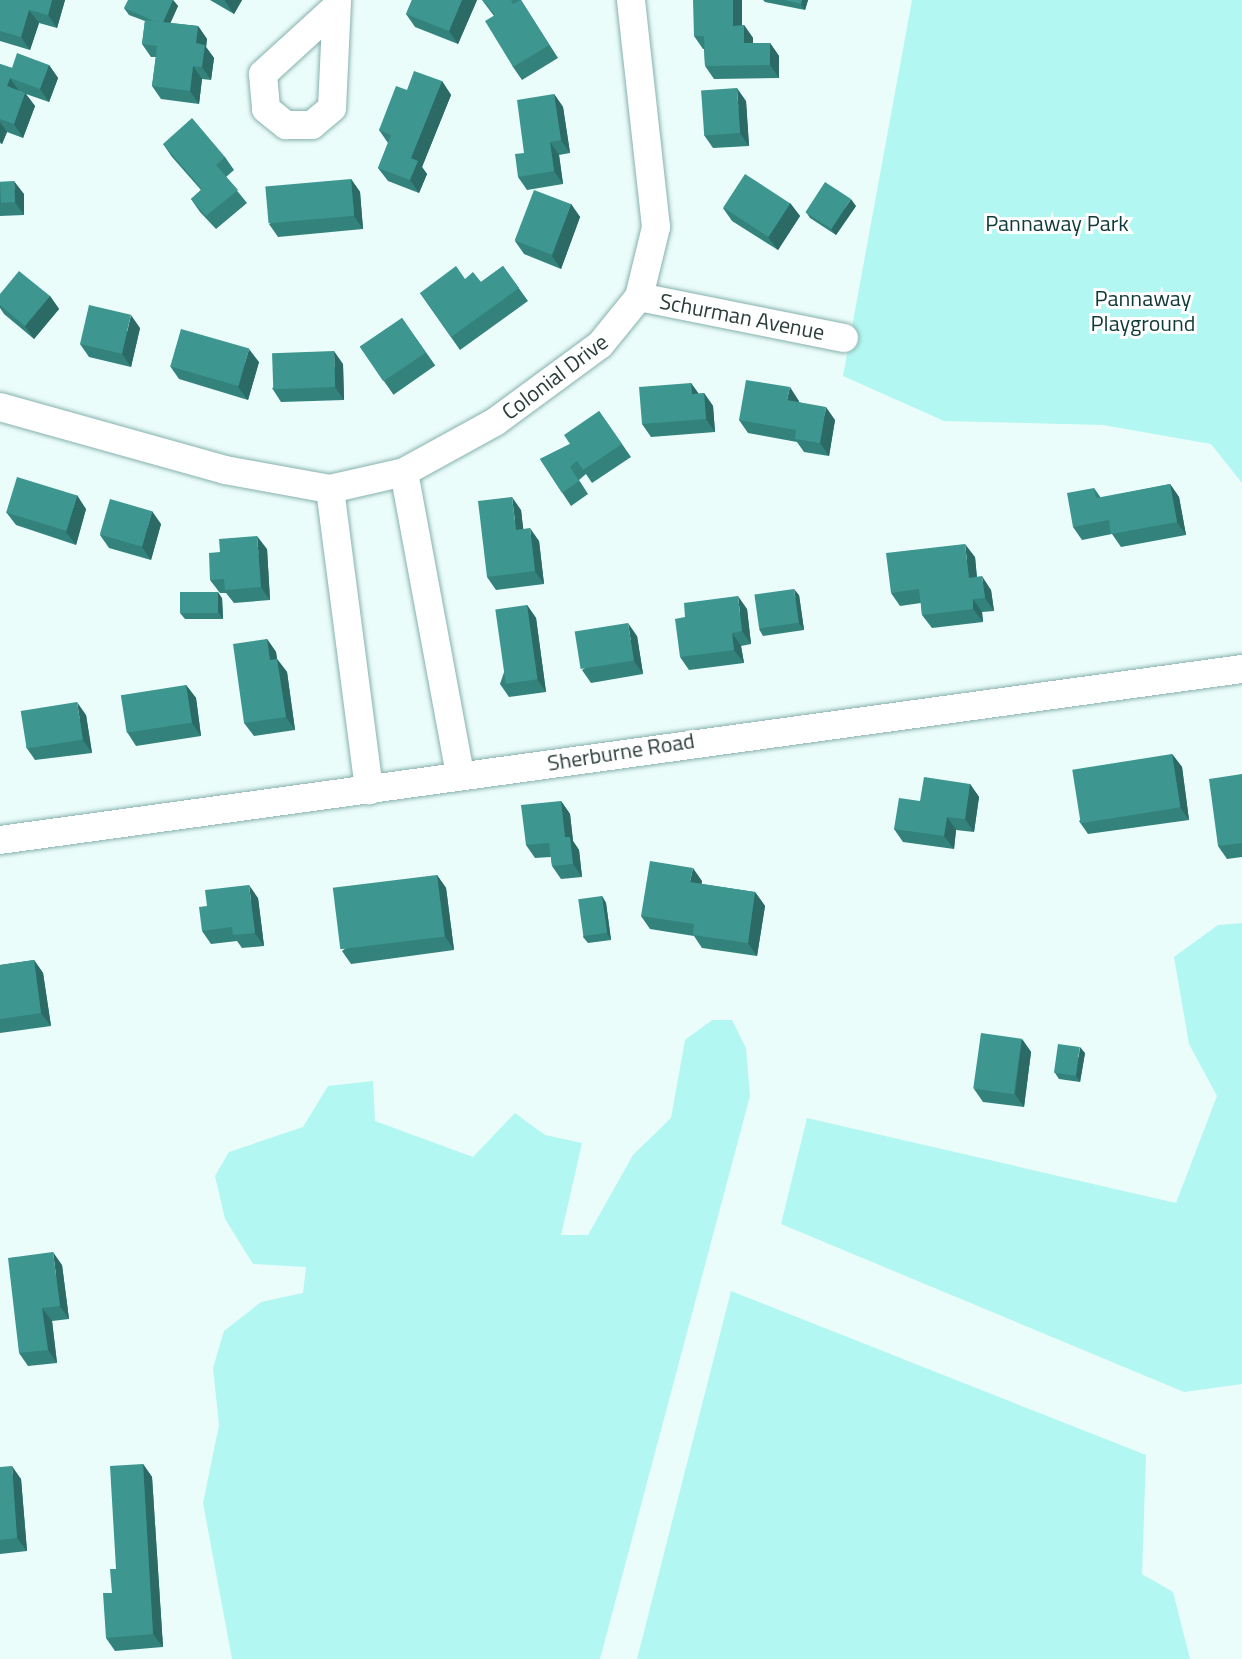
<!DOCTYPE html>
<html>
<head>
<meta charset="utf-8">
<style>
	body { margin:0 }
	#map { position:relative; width:1242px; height:1659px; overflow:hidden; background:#ebfdfb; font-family:"Titillium Web",sans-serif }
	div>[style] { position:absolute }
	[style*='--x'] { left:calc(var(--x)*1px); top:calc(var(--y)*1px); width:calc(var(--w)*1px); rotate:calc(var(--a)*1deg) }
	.green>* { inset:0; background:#b2f7f1 }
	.roads { filter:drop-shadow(0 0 2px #87b1ad) drop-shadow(0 0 2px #87b1ad) }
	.street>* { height:28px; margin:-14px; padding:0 14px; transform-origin:14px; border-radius:14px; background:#fff }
	.wall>* { inset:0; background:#34827c; transform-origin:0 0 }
	.shaded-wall>* { inset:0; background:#2b6a65 }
	.building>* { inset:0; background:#3d9790; transform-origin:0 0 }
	span { translate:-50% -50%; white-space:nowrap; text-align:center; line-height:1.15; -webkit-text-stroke:6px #fff; paint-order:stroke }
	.park-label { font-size:22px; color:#103a37 }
	.street-label { font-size:22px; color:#2b3d3b }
</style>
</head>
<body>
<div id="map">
	<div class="green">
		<i style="clip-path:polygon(912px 0,1242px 0,1242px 483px,1211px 444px,1103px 425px,944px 421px,843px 376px)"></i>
		<i style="clip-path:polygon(1242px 923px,1242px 1384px,1184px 1392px,781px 1224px,807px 1118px,1176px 1203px,1217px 1096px,1189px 1044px,1174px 957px,1218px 925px)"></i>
		<i style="clip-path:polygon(712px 1020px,732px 1020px,746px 1048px,750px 1096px,600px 1659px,232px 1659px,203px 1503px,219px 1425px,213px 1368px,224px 1331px,261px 1302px,303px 1293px,306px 1267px,253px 1264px,225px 1219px,215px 1176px,229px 1152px,303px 1127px,328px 1086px,373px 1081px,375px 1121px,473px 1157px,515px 1113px,545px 1135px,582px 1143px,561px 1235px,588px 1235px,633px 1155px,671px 1118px,685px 1040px)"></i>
		<i style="clip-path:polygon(731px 1291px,1146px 1455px,1142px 1574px,1173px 1592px,1190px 1659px,637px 1659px)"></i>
	</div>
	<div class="roads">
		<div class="street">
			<i style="--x:333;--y:10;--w:95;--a:137.6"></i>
			<i style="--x:263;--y:74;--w:35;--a:85"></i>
			<i style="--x:266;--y:109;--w:26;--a:39"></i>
			<i style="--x:286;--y:125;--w:26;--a:0"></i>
			<i style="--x:312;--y:125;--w:26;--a:-40"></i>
			<i style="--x:332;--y:108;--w:108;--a:-87.3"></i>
			<i style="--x:639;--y:297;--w:209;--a:11.3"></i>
			<i style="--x:0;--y:407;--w:234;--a:15.6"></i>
			<i style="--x:225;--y:470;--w:107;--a:10.3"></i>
			<i style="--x:330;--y:489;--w:76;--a:-12.9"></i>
			<i style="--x:404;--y:472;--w:104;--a:-28.8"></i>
			<i style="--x:495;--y:422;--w:130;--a:-36.3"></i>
			<i style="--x:600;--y:345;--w:62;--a:-50.9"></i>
			<i style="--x:639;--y:297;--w:72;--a:-76.3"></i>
			<i style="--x:656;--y:227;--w:228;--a:-96.3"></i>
			<i style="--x:404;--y:472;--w:308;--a:79.5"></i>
			<i style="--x:330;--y:489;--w:304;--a:82.6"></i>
			<i style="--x:0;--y:840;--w:1254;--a:-7.84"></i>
		</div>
	</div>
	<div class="wall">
		<i style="clip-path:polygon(0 0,65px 0,57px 28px,39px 23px,30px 50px,0 41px)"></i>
		<i style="clip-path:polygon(173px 0,178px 6px,170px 23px,198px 26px,207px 39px,206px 47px,214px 58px,211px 80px,202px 79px,199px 104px,161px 99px,152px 86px,156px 57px,151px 57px,142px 44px,145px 21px,129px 15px,124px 8px)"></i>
		<i style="clip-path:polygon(210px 0,242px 0,234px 14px)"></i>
		<i style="clip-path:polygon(412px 0,477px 0,458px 44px,415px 27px,406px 14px)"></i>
		<i style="clip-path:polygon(482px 0,521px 0,558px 58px,522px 80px,513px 67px,494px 16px)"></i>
		<i style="clip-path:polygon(763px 0,808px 0,805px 10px,765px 2px)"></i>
		<i style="clip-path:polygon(744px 25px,753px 38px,753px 43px,770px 43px,779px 56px,779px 78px,714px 79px,705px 66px,704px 49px,703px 49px,694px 36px)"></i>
		<i style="clip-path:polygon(0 64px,12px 68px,49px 65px,58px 78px,49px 102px,26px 94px,35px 106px,23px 138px,7px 132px,2px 144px,0 143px)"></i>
		<i style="clip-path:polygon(442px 81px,451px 95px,422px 167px,427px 174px,419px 193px,388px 181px,378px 168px,388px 143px,379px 130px,407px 90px)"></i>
		<i style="clip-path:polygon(554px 94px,563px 107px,570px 153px,559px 155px,563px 184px,527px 190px,518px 177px,524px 153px)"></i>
		<i style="clip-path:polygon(746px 101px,749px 146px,713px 148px,704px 135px)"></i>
		<i style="clip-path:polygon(163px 144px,225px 157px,234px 170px,226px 177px,247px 203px,216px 229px,200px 212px,191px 199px,201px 190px,172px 157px)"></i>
		<i style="clip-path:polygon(351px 179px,360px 192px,363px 229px,278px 237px,269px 224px)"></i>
		<i style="clip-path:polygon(0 182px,24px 194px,24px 215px,0 216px)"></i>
		<i style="clip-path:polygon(790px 203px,800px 216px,778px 250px,732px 221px,723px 208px)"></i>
		<i style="clip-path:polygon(571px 204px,580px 217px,561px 269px,524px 254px,515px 241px)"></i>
		<i style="clip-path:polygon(856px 206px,836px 235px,810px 218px,806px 212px)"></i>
		<i style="clip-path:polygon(503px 266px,528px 301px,460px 350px,420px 293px,465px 279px,481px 282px)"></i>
		<i style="clip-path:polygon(0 294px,50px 296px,59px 309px,34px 339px,4px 314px,0 308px)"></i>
		<i style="left:402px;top:318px;width:58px;height:51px;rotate:55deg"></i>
		<i style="clip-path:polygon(140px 328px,131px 367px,89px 357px,80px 344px)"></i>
		<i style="clip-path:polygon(259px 362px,248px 400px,179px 379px,170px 366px)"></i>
		<i style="clip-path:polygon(343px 364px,344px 400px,281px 402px,272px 388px)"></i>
		<i style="clip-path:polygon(691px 383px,699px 394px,704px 393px,713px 406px,715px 432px,651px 437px,642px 424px)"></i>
		<i style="clip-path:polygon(799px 401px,799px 402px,835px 420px,829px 456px,804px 452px,797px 442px,748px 433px,739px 420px)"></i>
		<i style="clip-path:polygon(599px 411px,631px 457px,592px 483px,586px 474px,579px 480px,588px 494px,571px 506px,540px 459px,570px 444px)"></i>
		<i style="clip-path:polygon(1170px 484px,1179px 497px,1186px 535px,1121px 547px,1112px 534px,1082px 540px,1073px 527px,1094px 488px,1101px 498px)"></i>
		<i style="clip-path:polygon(86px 509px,76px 545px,16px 525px,6px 512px)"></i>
		<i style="clip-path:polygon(521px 510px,523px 529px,539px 541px,544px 584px,496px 590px,487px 577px)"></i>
		<i style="clip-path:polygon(161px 524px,151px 560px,109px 548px,100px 535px)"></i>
		<i style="clip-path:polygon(267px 549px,270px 600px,234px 603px,226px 593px,220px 593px,210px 580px)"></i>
		<i style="clip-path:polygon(975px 557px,977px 577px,991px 590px,994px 611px,982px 612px,983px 622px,932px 628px,922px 615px,921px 603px,900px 606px,891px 593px)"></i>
		<i style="clip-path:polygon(799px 595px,804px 630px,763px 636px,759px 629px)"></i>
		<i style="clip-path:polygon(222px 598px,223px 619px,185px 619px,180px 613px)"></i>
		<i style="clip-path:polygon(527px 605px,536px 618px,546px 692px,509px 697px,500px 684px)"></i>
		<i style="clip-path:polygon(747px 609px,751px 644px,741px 646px,744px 663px,689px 670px,680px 657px)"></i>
		<i style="clip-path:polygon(637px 636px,643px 674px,591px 683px,582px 670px)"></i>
		<i style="clip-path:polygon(267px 639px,276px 652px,277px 659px,287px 672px,295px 730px,254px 736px,244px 723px)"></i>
		<i style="clip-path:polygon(186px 685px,196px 698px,201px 736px,136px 746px,127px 732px)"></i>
		<i style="clip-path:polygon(86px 715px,92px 753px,35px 760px,26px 747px)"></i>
		<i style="clip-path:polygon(1172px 754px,1182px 767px,1189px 820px,1088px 834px,1079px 821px)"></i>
		<i style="clip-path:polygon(1242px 774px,1242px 857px,1227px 859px,1218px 846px)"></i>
		<i style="clip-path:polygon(970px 784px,979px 797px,974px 832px,956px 830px,954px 849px,903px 842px,894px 829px,920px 801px)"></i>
		<i style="clip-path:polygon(561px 801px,570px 814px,573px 841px,579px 850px,582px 877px,561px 879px,552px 866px,551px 857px,535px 858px,526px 845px)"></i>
		<i style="clip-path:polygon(437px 875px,446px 888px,454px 950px,351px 964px,342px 951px)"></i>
		<i style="clip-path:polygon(702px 881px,701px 884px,755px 892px,765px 906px,757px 956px,702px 948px,694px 936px,650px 929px,641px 916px)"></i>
		<i style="clip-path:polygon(602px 896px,606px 903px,611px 940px,588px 943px,583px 937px)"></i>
		<i style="clip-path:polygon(258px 898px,264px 946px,242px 948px,237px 941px,211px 944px,202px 931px)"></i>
		<i style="clip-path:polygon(34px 960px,43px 973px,51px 1026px,0 1033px,0 965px)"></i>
		<i style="clip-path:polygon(1022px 1039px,1031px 1052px,1024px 1107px,983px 1102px,974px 1089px)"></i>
		<i style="clip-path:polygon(1085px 1053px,1080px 1082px,1059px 1079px,1055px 1073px)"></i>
		<i style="clip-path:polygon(62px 1265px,69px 1319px,52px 1321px,57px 1363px,28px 1366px,19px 1353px)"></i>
		<i style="clip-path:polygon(143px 1464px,152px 1477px,163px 1647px,115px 1651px,106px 1638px,112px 1593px,116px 1569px)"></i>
		<i style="clip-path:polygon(0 1467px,21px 1479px,27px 1551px,0 1554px)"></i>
	</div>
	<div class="shaded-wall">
		<i style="clip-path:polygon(52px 0,65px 0,57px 28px,48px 15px)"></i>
		<i style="clip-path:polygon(173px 0,178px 6px,167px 31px,162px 25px)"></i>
		<i style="clip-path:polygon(225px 0,242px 0,234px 14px,225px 1px)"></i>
		<i style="clip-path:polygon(462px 0,477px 0,458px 44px,449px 31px)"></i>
		<i style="clip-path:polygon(733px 0,742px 0,742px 39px,733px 26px)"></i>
		<i style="clip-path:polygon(802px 0,808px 0,805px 10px,801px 4px)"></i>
		<i style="clip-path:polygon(29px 10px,39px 23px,30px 50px,21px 37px)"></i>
		<i style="clip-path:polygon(744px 25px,753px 38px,753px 56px,744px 43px)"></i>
		<i style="clip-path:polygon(198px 26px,207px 39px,206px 47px,214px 58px,211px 80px,202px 67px,196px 43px)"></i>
		<i style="clip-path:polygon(770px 43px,779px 56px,779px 78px,770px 65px)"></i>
		<i style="clip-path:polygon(49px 65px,58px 78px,49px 102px,40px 89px)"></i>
		<i style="clip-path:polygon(193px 66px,202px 79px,199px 104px,190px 91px)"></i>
		<i style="clip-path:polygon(10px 78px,19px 91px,7px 86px)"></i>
		<i style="clip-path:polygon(442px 81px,451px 95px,422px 167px,427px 174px,419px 193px,410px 180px,411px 158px)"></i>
		<i style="clip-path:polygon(737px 88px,746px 101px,749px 146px,740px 133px)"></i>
		<i style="clip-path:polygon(25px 93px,35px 106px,23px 138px,14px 124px)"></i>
		<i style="clip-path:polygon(554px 94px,563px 107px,570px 153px,561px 140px)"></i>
		<i style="clip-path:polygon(0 122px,7px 132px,2px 144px,0 141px)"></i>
		<i style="clip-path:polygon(550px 142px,559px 155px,563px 184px,554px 171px)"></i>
		<i style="clip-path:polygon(351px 179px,360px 192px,363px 229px,354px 216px)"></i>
		<i style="clip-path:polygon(14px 181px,24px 194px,24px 215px,15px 202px)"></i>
		<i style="clip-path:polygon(851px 199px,856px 206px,836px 235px,831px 229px)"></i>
		<i style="clip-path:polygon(790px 203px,800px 216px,778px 250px,768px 237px)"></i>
		<i style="clip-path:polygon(571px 204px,580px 217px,561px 269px,552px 256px)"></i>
		<i style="clip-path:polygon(50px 296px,59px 309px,34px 339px,25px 326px)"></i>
		<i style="clip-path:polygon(131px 315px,140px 328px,131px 367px,122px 354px)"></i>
		<i style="clip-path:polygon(249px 349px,259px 362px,248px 400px,238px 387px)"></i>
		<i style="clip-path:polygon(334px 351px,343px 364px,344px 400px,335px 387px)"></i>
		<i style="clip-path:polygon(691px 383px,700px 396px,692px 394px)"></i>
		<i style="clip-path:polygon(790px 387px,799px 401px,796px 413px,787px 400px)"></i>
		<i style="clip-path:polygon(704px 393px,713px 406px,715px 432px,706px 419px)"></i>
		<i style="clip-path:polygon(826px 407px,835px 420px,829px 456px,820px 443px)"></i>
		<i style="clip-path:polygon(1170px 484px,1179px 497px,1186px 535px,1177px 522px)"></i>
		<i style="clip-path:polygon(77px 495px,86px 509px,76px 545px,66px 532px)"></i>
		<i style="clip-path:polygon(512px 497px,521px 510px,525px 543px,516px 530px)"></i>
		<i style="clip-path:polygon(152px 511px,161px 524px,151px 560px,142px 547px)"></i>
		<i style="clip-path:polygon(530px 528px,539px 541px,544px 584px,535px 571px)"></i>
		<i style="clip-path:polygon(257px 536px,267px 549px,270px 600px,261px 587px)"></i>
		<i style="clip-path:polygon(965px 544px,975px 557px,978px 591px,969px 578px)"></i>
		<i style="clip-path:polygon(982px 576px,991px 590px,994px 611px,985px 598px)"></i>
		<i style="clip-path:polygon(794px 589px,799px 595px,804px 630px,799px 623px)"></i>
		<i style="clip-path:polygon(218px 592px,222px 598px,223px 619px,218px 612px)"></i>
		<i style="clip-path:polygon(738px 596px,747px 609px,751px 644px,742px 631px)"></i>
		<i style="clip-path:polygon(973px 599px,982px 612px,983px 622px,973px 609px)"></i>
		<i style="clip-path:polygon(527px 605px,536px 618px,546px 692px,537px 679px)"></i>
		<i style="clip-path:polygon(628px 623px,637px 636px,643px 674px,634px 661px)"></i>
		<i style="clip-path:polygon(732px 633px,741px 646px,744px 663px,734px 650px)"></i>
		<i style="clip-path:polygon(267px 639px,276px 652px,279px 673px,270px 660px)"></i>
		<i style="clip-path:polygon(277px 659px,287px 672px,295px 730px,286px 717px)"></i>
		<i style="clip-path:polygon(186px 685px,196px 698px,201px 736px,192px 723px)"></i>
		<i style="clip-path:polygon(77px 702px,86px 715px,92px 753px,83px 740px)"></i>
		<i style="clip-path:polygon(1172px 754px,1182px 767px,1189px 820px,1180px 807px)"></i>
		<i style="clip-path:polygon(970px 784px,979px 797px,974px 832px,965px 819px)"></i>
		<i style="clip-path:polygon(561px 801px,570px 814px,573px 841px,579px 850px,582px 877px,573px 864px,565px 837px)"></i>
		<i style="clip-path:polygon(947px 817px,956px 830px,954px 849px,944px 836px)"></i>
		<i style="clip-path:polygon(693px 868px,702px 881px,700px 896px,690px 882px)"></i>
		<i style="clip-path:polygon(437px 875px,446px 888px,454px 950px,445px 936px)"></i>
		<i style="clip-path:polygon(249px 885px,258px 898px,264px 946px,255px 933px)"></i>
		<i style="clip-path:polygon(755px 892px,765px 906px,757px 956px,748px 943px)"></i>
		<i style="clip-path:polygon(602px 896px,606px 903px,611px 940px,607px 933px)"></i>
		<i style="clip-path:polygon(34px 960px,43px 973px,51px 1026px,41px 1013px)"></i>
		<i style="clip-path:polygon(1022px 1039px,1031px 1052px,1024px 1107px,1015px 1094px)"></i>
		<i style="clip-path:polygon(1080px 1047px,1085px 1053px,1080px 1082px,1076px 1076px)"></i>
		<i style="clip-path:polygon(53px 1252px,62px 1265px,69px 1319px,60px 1306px)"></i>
		<i style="clip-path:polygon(42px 1308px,52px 1321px,57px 1363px,48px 1350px)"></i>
		<i style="clip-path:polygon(143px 1464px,152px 1477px,163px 1647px,153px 1634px)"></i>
		<i style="clip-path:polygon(12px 1466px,21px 1479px,27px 1551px,17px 1538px)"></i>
	</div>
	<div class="building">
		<i style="clip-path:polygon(0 0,52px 0,48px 15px,29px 10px,21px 37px,0 31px)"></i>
		<i style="clip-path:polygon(128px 0,173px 0,163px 22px,154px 21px,124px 8px)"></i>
		<i style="clip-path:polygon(412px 0,462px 0,449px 31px,406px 14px)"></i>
		<i style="clip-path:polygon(483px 0,511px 0,513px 4px,521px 0,549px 45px,513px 67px,485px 21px,495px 15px)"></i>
		<i style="clip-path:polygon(693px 0,733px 0,733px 26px,744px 25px,744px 43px,770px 43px,770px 65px,705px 66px,704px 36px,694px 36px)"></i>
		<i style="clip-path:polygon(784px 0,802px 0,801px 4px)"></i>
		<i style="clip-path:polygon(145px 20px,198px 26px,196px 43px,205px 45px,202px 67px,193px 66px,190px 91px,152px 86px,157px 46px,142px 44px)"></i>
		<i style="clip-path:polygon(17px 53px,49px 65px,40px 89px,10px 78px,7px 86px,25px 93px,14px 124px,0 119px,0 64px,12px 68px)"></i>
		<i style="clip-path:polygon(414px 71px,442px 81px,411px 158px,418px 161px,410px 180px,378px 168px,391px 135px,379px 130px,396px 86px,407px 90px)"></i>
		<i style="left:737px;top:88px;width:45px;height:36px;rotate:86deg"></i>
		<i style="clip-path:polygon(554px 94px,561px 140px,550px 142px,554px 171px,518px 177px,515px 154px,524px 153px,517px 100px)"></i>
		<i style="clip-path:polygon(192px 118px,225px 157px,216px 165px,238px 190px,206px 216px,191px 199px,202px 189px,163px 144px)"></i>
		<i style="left:745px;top:174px;width:54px;height:40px;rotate:33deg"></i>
		<i style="left:351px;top:179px;width:37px;height:86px;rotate:85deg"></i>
		<i style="left:14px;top:181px;width:21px;height:14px;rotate:87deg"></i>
		<i style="left:825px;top:182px;width:31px;height:36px;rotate:33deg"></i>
		<i style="left:534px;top:190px;width:40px;height:54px;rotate:21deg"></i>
		<i style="clip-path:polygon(456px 266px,465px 279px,473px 272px,481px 282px,503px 266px,519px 288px,451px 337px,420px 293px)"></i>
		<i style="clip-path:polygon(19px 271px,50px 296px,25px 326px,0 305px,0 294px)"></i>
		<i style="left:89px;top:305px;width:43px;height:40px;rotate:13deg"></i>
		<i style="left:402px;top:318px;width:42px;height:51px;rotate:56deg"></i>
		<i style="left:181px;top:329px;width:71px;height:39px;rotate:16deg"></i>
		<i style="left:334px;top:351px;width:36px;height:62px;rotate:88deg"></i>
		<i style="clip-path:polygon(746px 380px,790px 387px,787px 400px,826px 407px,820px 443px,795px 439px,796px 430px,739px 420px)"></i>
		<i style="clip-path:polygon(691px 383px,692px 394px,704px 393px,706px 419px,642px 424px,639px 387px)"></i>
		<i style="clip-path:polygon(599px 411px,622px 444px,583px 470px,577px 461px,570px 467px,579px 481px,562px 493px,540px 459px,570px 444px,564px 435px)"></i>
		<i style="left:17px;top:477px;width:63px;height:37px;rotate:17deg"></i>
		<i style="clip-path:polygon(1170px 484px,1177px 522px,1111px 534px,1109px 520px,1073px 527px,1067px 493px,1094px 488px,1096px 498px)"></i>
		<i style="clip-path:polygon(512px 497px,516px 530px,530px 528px,535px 571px,487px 577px,478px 501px)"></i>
		<i style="left:110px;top:499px;width:44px;height:37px;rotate:16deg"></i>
		<i style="clip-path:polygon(257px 536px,261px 587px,225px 590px,224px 579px,210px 580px,209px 553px,220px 552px,219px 539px)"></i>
		<i style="clip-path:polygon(965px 544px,969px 578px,982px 576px,985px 598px,973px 599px,973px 609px,922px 615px,919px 589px,891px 593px,886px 553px)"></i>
		<i style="left:794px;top:589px;width:34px;height:40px;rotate:82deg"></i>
		<i style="left:180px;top:592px;width:38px;height:21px"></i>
		<i style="clip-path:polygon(738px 596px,742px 631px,732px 633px,734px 650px,680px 657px,675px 619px,685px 617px,684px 603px)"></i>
		<i style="left:527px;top:605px;width:75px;height:32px;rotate:82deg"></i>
		<i style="left:628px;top:623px;width:38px;height:54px;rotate:81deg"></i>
		<i style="clip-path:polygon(267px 639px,270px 660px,277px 659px,286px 717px,244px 723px,233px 644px)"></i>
		<i style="left:186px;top:685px;width:38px;height:66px;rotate:81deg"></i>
		<i style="left:77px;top:702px;width:38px;height:57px;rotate:81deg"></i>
		<i style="left:1172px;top:754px;width:54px;height:101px;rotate:81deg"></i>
		<i style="clip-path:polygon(1242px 774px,1242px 843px,1218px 846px,1209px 779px)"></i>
		<i style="clip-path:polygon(924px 777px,970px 784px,965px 819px,947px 817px,944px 836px,894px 829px,899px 798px,920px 801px)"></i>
		<i style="clip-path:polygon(561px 801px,565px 837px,570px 837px,573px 864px,552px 866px,549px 843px,526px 845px,521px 805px)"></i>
		<i style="clip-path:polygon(650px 861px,693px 868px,690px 882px,755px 892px,748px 943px,693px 935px,694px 924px,641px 916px)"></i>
		<i style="left:437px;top:875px;width:62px;height:105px;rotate:83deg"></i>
		<i style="clip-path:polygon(249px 885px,255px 933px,233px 935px,232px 927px,202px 931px,199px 907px,207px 906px,205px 890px)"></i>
		<i style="left:602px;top:896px;width:37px;height:24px;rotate:82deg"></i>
		<i style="clip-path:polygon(34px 960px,41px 1013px,0 1019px,0 965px)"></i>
		<i style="left:981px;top:1033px;width:41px;height:56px;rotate:8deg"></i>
		<i style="left:1058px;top:1044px;width:22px;height:29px;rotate:8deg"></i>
		<i style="clip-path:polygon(53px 1252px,60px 1306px,42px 1308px,48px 1350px,19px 1353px,8px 1258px)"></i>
		<i style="clip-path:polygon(143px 1464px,153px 1634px,106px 1638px,103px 1593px,112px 1593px,110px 1569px,116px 1569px,110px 1466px)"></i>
		<i style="clip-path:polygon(12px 1466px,17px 1538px,0 1540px,0 1467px)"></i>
	</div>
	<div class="park-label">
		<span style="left:1057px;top:224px">Pannaway Park</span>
		<span style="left:1143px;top:311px">Pannaway<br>Playground</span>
	</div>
	<div class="street-label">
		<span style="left:742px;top:317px;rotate:11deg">Schurman Avenue</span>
		<span style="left:555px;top:377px;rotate:-37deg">Colonial Drive</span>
		<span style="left:621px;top:752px;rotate:-9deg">Sherburne Road</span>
	</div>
</div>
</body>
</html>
